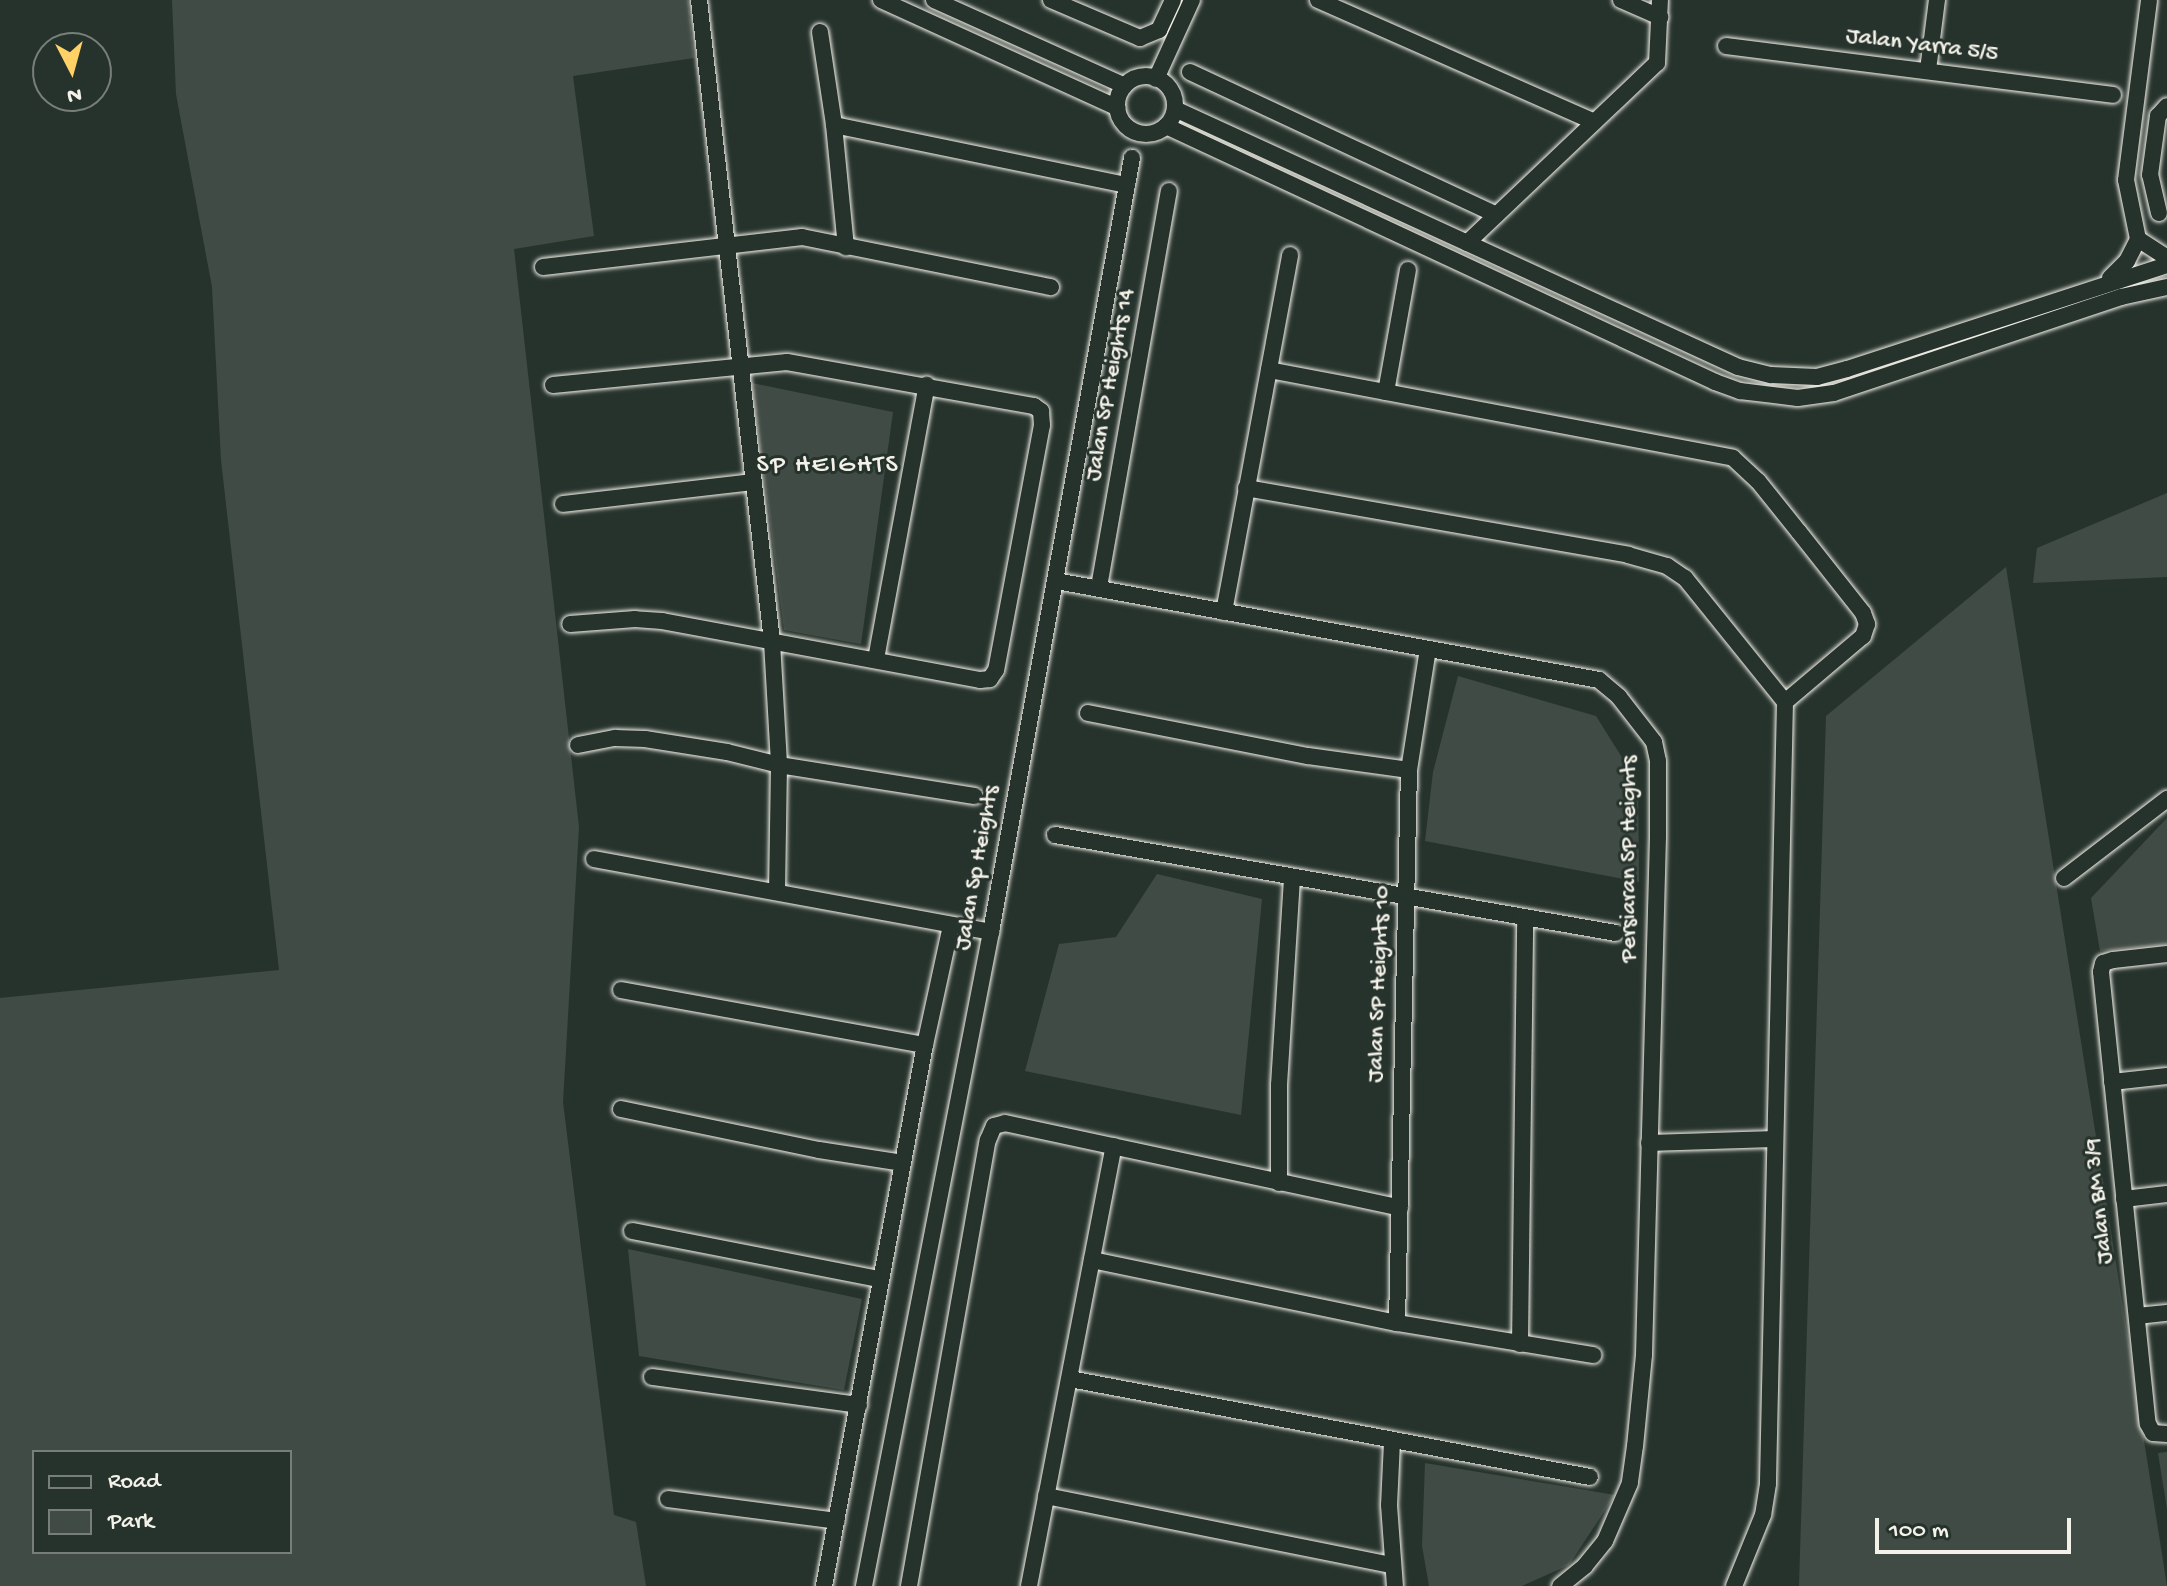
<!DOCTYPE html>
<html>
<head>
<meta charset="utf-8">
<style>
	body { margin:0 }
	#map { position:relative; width:2167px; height:1586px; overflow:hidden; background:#26332d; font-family:"Gochi Hand",sans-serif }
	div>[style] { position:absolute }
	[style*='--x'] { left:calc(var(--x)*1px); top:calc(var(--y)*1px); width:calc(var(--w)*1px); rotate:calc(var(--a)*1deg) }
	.green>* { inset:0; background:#414b45 }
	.roads { filter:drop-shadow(0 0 2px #f4f1e8) drop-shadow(0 0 2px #f4f1e8) }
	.minor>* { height:16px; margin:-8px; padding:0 8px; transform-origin:8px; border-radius:8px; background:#26332d }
	.minor>.ring { margin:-8px; padding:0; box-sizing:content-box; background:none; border:16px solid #26332d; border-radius:50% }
	span { translate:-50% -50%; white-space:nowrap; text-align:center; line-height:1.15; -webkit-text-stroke:6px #26332d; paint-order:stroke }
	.street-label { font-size:24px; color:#f4f1e8 }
	.neighbourhood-label { font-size:26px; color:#f4f1e8; letter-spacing:2px }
	.legend { position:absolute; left:32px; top:1450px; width:260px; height:104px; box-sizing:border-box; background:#26332d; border:2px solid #787f78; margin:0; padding:10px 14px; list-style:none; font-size:24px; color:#f4f1e8 }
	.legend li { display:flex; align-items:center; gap:16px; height:40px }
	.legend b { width:40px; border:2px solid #787f78 }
	.north { position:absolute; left:32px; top:32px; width:80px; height:80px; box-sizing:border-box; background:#26332d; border:2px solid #787f78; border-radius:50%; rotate:174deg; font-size:22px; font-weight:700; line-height:32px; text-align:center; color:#f4f1e8 }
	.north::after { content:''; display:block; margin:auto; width:28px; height:36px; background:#ffd166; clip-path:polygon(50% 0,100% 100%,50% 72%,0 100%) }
	.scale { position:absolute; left:1875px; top:1518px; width:196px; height:36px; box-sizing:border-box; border:4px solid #f4f1e8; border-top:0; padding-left:10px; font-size:24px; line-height:28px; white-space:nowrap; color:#f4f1e8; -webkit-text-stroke:6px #26332d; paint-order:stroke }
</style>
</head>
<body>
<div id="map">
	<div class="green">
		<i style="clip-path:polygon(evenodd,172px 0,688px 0,694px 58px,573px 76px,594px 236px,514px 249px,579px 827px,563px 1102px,614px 1515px,636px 1522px,646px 1586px,0 1586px,0 998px,279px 970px,221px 460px,212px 287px,176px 94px,172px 0,34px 1452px,290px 1452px,290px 1552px,34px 1552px,34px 1452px)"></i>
		<i style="clip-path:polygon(752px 383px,893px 412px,861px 644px,784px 630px)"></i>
		<i style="clip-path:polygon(2167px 493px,2167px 577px,2033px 583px,2037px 548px)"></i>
		<i style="clip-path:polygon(2006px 567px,2167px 1586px,1799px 1586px,1826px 716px)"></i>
		<i style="clip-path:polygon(1458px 676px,1596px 716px,1638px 783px,1639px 882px,1425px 841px,1433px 772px)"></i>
		<i style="clip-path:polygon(2167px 818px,2167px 944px,2100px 951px,2091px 898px)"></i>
		<i style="clip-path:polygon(1157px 874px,1262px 899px,1241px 1115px,1025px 1071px,1059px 944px,1116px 937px)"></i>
		<i style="clip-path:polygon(628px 1249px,862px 1299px,844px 1390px,639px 1356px)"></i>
		<i style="clip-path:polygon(2167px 1452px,2167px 1509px,2158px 1453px)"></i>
		<i style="clip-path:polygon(1425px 1463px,1615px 1495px,1569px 1565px,1522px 1586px,1429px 1586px,1422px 1546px)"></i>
	</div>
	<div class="roads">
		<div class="minor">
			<i style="--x:699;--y:0;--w:646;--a:83.51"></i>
			<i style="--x:772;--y:642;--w:123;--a:86.7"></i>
			<i style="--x:779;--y:765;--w:126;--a:90.9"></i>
			<i style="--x:881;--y:0;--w:260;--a:24.5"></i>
			<i style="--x:934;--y:0;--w:209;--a:24.2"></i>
			<i style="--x:1051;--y:0;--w:97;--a:23.1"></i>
			<i style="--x:1140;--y:38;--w:21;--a:-23"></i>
			<i style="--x:1159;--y:30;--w:33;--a:-65"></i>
			<i style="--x:1318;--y:0;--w:302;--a:23.8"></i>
			<i style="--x:1621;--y:0;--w:43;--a:23.6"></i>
			<i style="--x:820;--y:32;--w:94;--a:81.4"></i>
			<i style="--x:834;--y:125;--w:123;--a:84.4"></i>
			<i style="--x:1726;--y:46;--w:390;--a:7.2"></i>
			<i style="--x:1928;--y:70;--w:71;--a:-82.7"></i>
			<i style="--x:1190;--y:72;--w:338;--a:25"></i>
			<i class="ring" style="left:1117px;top:76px;width:42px;height:42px"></i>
			<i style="--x:1156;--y:79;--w:87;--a:-65.5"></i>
			<i style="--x:1175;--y:109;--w:619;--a:24.62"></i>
			<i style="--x:1738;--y:367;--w:34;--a:14"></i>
			<i style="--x:1771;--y:375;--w:46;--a:2.5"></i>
			<i style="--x:1817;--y:377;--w:31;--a:-15"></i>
			<i style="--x:1847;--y:369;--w:336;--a:-18"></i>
			<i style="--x:834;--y:125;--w:299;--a:11.6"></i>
			<i style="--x:1166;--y:126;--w:606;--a:25"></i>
			<i style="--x:1715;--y:382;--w:27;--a:20"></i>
			<i style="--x:1740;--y:391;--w:58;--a:6.9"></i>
			<i style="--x:1798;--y:398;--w:36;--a:-8"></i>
			<i style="--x:1834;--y:393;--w:303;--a:-18.5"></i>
			<i style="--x:2121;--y:297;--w:47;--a:-12.3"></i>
			<i style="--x:2159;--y:213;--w:39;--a:-103"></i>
			<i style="--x:2150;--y:175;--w:60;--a:-82.3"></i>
			<i style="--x:2158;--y:116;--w:13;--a:-48"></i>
			<i style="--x:2138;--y:239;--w:35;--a:33"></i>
			<i style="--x:1467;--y:243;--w:262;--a:-43.5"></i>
			<i style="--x:1657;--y:63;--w:63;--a:-87.3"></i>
			<i style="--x:543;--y:267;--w:261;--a:-6.6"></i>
			<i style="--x:802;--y:237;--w:254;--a:11.4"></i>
			<i style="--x:2110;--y:278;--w:24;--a:-45"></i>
			<i style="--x:2127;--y:261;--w:25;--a:-63"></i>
			<i style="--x:2138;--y:239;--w:60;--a:-101.5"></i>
			<i style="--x:2126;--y:180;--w:181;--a:-82.7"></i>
			<i style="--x:1269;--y:370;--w:472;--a:10.7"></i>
			<i style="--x:1733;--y:458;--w:34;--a:43"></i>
			<i style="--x:1758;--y:481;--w:65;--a:51.2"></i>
			<i style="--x:1799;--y:532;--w:103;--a:51.7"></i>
			<i style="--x:1863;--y:613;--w:12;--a:70"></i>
			<i style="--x:1867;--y:624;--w:13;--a:108"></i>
			<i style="--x:1863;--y:636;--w:102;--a:139.8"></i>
			<i style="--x:553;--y:385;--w:235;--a:-5.6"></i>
			<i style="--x:787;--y:362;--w:251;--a:10.1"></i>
			<i style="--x:1034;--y:406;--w:9;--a:36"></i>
			<i style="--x:1041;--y:411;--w:14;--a:86"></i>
			<i style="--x:1042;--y:425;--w:249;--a:100.6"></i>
			<i style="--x:996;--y:670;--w:11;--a:124"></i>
			<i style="--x:990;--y:679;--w:10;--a:174"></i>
			<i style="--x:980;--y:680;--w:323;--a:-169.5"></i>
			<i style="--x:662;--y:621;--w:27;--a:-176"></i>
			<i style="--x:635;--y:619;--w:65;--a:175.6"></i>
			<i style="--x:1386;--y:392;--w:124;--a:-79.8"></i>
			<i style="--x:1246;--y:488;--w:388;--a:9.9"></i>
			<i style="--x:1628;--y:555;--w:41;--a:15.8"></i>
			<i style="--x:1667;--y:566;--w:22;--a:34"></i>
			<i style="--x:1685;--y:578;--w:159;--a:51.1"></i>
			<i style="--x:1785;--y:702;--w:782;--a:91.25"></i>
			<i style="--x:1768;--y:1484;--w:31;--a:99"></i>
			<i style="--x:1763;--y:1515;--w:77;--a:112.2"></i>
			<i style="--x:563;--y:504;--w:190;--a:-6.6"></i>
			<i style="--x:1056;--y:581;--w:552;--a:10.33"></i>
			<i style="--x:1599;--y:680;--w:26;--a:40"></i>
			<i style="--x:1619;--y:697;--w:57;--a:52.1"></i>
			<i style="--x:1654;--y:742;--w:19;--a:78"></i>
			<i style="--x:1658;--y:761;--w:76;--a:90"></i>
			<i style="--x:1658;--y:837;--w:518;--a:91.55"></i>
			<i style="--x:1644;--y:1355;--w:91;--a:95.6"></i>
			<i style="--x:1635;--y:1446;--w:37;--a:98"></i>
			<i style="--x:1630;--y:1483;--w:63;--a:113.3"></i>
			<i style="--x:1605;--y:1541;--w:32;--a:129"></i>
			<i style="--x:1585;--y:1566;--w:32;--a:141"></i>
			<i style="--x:1099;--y:587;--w:402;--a:-80"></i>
			<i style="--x:1224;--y:612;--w:363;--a:-79.5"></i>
			<i style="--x:876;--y:659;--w:279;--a:-79.5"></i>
			<i style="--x:1088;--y:713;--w:224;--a:11.1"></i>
			<i style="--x:1308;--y:756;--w:102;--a:7.9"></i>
			<i style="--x:578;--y:745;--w:38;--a:-11"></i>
			<i style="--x:615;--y:738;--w:30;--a:2"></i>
			<i style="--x:645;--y:739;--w:83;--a:9"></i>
			<i style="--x:727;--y:752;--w:54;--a:14"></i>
			<i style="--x:779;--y:765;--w:198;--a:9"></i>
			<i style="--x:1055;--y:835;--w:569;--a:9.91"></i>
			<i style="--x:594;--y:859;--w:404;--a:10.4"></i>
			<i style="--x:2064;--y:878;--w:130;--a:-37.5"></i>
			<i style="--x:2167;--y:954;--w:54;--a:173.7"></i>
			<i style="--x:2113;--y:960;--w:10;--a:163"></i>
			<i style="--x:2103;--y:963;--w:9;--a:103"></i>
			<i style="--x:2101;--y:972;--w:454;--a:84.1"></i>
			<i style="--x:2148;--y:1424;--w:10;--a:61"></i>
			<i style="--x:2153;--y:1433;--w:14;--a:4"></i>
			<i style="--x:621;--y:990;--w:309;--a:10.3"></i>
			<i style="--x:2112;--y:1082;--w:55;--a:-6.2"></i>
			<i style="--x:621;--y:1109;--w:202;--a:11.7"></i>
			<i style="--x:819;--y:1150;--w:85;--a:8.8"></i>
			<i style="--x:1649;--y:1143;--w:125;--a:-1.8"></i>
			<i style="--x:1279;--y:1183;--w:98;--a:-90"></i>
			<i style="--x:1279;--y:1085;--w:208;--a:-86.4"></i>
			<i style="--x:2124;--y:1199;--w:43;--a:-6.6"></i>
			<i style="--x:632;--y:1231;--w:253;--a:11"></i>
			<i style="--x:1092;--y:1260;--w:311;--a:11.7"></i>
			<i style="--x:1397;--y:1323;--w:199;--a:9.3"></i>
			<i style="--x:2137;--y:1316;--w:30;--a:-6"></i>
			<i style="--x:1397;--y:1323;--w:553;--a:-88.76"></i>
			<i style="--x:1409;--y:770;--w:122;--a:-81.1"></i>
			<i style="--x:1520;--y:1344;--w:424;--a:-89.3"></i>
			<i style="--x:652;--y:1377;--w:209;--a:7.7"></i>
			<i style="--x:1070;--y:1379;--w:529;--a:10.67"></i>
			<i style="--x:1392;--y:1442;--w:63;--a:92.7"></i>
			<i style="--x:1389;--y:1505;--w:81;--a:85.8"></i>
			<i style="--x:1046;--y:1496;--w:352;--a:11.3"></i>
			<i style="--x:668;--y:1499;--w:170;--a:7.4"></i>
			<i style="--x:824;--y:1586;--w:550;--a:-79.43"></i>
			<i style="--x:925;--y:1045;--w:122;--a:-77.7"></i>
			<i style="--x:864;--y:1586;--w:666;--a:-79.01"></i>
			<i style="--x:991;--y:932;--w:787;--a:-79.68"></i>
			<i style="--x:909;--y:1586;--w:453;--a:-80"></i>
			<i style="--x:988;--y:1140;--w:15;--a:-67"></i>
			<i style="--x:994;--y:1126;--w:11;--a:-15"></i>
			<i style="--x:1005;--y:1123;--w:404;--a:12.1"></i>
			<i style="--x:1029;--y:1586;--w:448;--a:-79.1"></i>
		</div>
	</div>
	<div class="street-label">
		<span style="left:1922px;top:46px;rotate:7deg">Jalan Yarra 5/5</span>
		<span style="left:1111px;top:385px;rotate:-80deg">Jalan SP Heights 14</span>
		<span style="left:1630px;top:859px;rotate:-90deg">Persiaran SP Heights</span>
		<span style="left:978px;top:868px;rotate:-80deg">Jalan Sp Heights</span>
		<span style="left:1380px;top:984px;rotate:-88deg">Jalan SP Heights 10</span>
		<span style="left:2100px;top:1201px;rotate:-96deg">Jalan BM 3/9</span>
	</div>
	<div class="neighbourhood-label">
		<span style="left:828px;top:467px">SP HEIGHTS</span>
	</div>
	<ul class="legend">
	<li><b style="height:10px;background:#26332d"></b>Road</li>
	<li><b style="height:22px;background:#414b45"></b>Park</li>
	</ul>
	<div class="north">N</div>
	<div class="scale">100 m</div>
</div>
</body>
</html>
